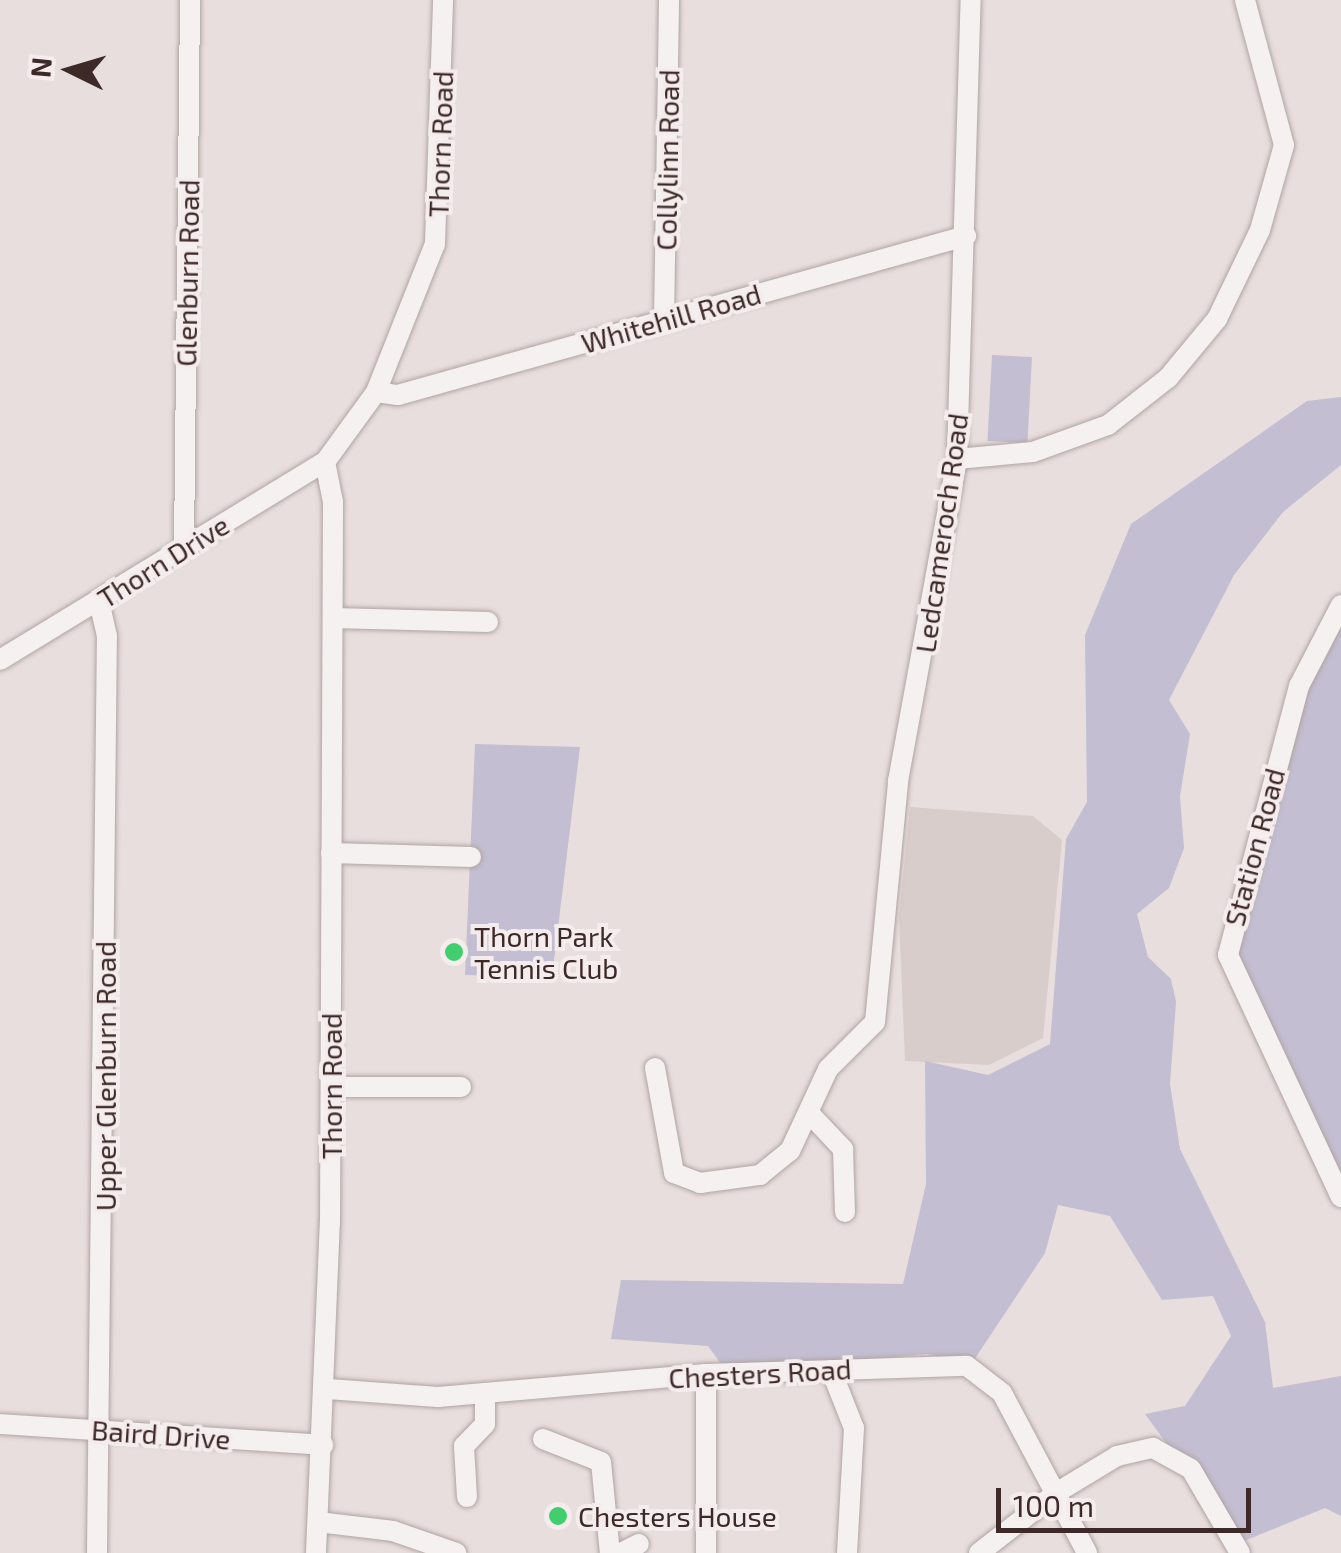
<!DOCTYPE html>
<html>
<head>
<meta charset="utf-8">
<style>
	body { margin:0 }
	#map { position:relative; width:1341px; height:1553px; overflow:hidden; background:#e7dedd; font-family:"Exo 2",sans-serif }
	div>[style] { position:absolute }
	[style*='--x'] { left:calc(var(--x)*1px); top:calc(var(--y)*1px); width:calc(var(--w)*1px); rotate:calc(var(--a)*1deg) }
	.built>* { inset:0; background:#d9cdcb }
	.green>* { inset:0; background:#c3bed1; transform-origin:0 0 }
	.roads { filter:drop-shadow(0 0 2px #b1a4a3) drop-shadow(0 0 2px #b1a4a3) }
	.minor>* { height:20px; margin:-10px; padding:0 10px; transform-origin:10px; border-radius:10px; background:#f5f1f0 }
	.dots>* { width:28px; height:28px; translate:-50% -50%; box-sizing:border-box; border:5px solid #f5eded; border-radius:50% }
	span { translate:-50% -50%; white-space:nowrap; text-align:center; line-height:1.15; -webkit-text-stroke:8px #f5eded; paint-order:stroke }
	.street-label { font-size:28px; color:#3d2927 }
	.poi-label { font-size:28px; color:#3d2927 }
	.left { translate:0 -50%; text-align:left }
	.north { position:absolute; left:20px; top:20px; width:100px; height:100px; -webkit-text-stroke:8px #f5eded; paint-order:stroke; rotate:275deg; font-size:28px; font-weight:700; line-height:40px; text-align:center; color:#3d2927 }
	.north::after { content:''; display:block; margin:auto; width:35px; height:45px; background:#3d2927; clip-path:polygon(50% 0,100% 100%,50% 72%,0 100%) }
	.scale { position:absolute; left:996px; top:1488px; width:255px; height:45px; box-sizing:border-box; border:5px solid #3d2927; border-top:0; padding-left:12px; font-size:30px; line-height:35px; white-space:nowrap; color:#3d2927; -webkit-text-stroke:8px #f5eded; paint-order:stroke }
</style>
</head>
<body>
<div id="map">
	<div class="built">
		<i style="clip-path:polygon(910px 807px,1033px 816px,1062px 840px,1043px 1038px,989px 1065px,905px 1061px,899px 918px)"></i>
	</div>
	<div class="green">
		<i style="left:992px;top:355px;width:40px;height:86px;rotate:3deg"></i>
		<i style="clip-path:polygon(1341px 397px,1341px 465px,1283px 512px,1234px 575px,1169px 700px,1190px 734px,1180px 796px,1184px 848px,1169px 888px,1137px 914px,1148px 957px,1171px 979px,1176px 1002px,1170px 1084px,1180px 1149px,1265px 1322px,1273px 1388px,1341px 1376px,1341px 1516px,1325px 1508px,1239px 1543px,1145px 1414px,1185px 1406px,1231px 1336px,1213px 1296px,1162px 1300px,1110px 1216px,1058px 1205px,1045px 1253px,972px 1363px,927px 1354px,727px 1372px,708px 1346px,611px 1339px,621px 1280px,903px 1284px,926px 1184px,925px 1061px,988px 1075px,1050px 1044px,1066px 839px,1087px 802px,1085px 635px,1131px 524px,1307px 401px)"></i>
		<i style="clip-path:polygon(1341px 620px,1341px 1181px,1234px 957px,1308px 691px)"></i>
		<i style="clip-path:polygon(475px 744px,580px 747px,552px 977px,465px 975px)"></i>
	</div>
	<div class="roads">
		<div class="minor">
			<i style="--x:664;--y:321;--w:321;--a:-89.1"></i>
			<i style="--x:376;--y:392;--w:22;--a:8"></i>
			<i style="--x:398;--y:395;--w:590;--a:-15.64"></i>
			<i style="--x:957;--y:459;--w:76;--a:-5.3"></i>
			<i style="--x:1033;--y:452;--w:80;--a:-19.8"></i>
			<i style="--x:1108;--y:425;--w:76;--a:-38.1"></i>
			<i style="--x:1168;--y:378;--w:77;--a:-50.3"></i>
			<i style="--x:1217;--y:319;--w:99;--a:-64.2"></i>
			<i style="--x:1260;--y:230;--w:88;--a:-74.2"></i>
			<i style="--x:1284;--y:145;--w:150;--a:-105.1"></i>
			<i style="--x:184;--y:547;--w:547;--a:-89.37"></i>
			<i style="--x:1341;--y:605;--w:91;--a:117.4"></i>
			<i style="--x:1299;--y:686;--w:278;--a:104.8"></i>
			<i style="--x:1228;--y:955;--w:267;--a:65"></i>
			<i style="--x:333;--y:618;--w:155;--a:1.5"></i>
			<i style="--x:0;--y:660;--w:381;--a:-31.4"></i>
			<i style="--x:331;--y:853;--w:140;--a:1.6"></i>
			<i style="--x:655;--y:1068;--w:107;--a:79.7"></i>
			<i style="--x:674;--y:1173;--w:28;--a:21"></i>
			<i style="--x:700;--y:1183;--w:61;--a:-7.6"></i>
			<i style="--x:760;--y:1175;--w:38;--a:-39"></i>
			<i style="--x:790;--y:1151;--w:90;--a:-65.1"></i>
			<i style="--x:828;--y:1069;--w:66;--a:-45"></i>
			<i style="--x:875;--y:1022;--w:242;--a:-84.5"></i>
			<i style="--x:898;--y:781;--w:327;--a:-79.6"></i>
			<i style="--x:957;--y:459;--w:459;--a:-88.3"></i>
			<i style="--x:331;--y:1087;--w:130;--a:0"></i>
			<i style="--x:809;--y:1113;--w:50;--a:46.6"></i>
			<i style="--x:843;--y:1149;--w:63;--a:88.2"></i>
			<i style="--x:831;--y:1370;--w:62;--a:68.4"></i>
			<i style="--x:854;--y:1428;--w:125;--a:93.2"></i>
			<i style="--x:328;--y:1389;--w:110;--a:4.2"></i>
			<i style="--x:438;--y:1397;--w:269;--a:-4.9"></i>
			<i style="--x:706;--y:1374;--w:261;--a:-1.8"></i>
			<i style="--x:967;--y:1366;--w:44;--a:37.6"></i>
			<i style="--x:1002;--y:1393;--w:181;--a:62"></i>
			<i style="--x:0;--y:1424;--w:324;--a:3.7"></i>
			<i style="--x:543;--y:1439;--w:62;--a:21.6"></i>
			<i style="--x:601;--y:1462;--w:91;--a:84.4"></i>
			<i style="--x:467;--y:1497;--w:51;--a:-93.4"></i>
			<i style="--x:464;--y:1446;--w:30;--a:-46"></i>
			<i style="--x:485;--y:1424;--w:31;--a:-90"></i>
			<i style="--x:318;--y:1522;--w:76;--a:6.8"></i>
			<i style="--x:393;--y:1531;--w:67;--a:19.2"></i>
			<i style="--x:97;--y:1553;--w:917;--a:-89.38"></i>
			<i style="--x:107;--y:636;--w:36;--a:-103"></i>
			<i style="--x:316;--y:1553;--w:331;--a:-87.6"></i>
			<i style="--x:330;--y:1222;--w:720;--a:-89.76"></i>
			<i style="--x:333;--y:502;--w:41;--a:-101.3"></i>
			<i style="--x:325;--y:462;--w:87;--a:-53.9"></i>
			<i style="--x:376;--y:392;--w:159;--a:-68.3"></i>
			<i style="--x:435;--y:244;--w:244;--a:-88.1"></i>
			<i style="--x:621;--y:1553;--w:20;--a:-27"></i>
			<i style="--x:706;--y:1553;--w:179;--a:-90"></i>
			<i style="--x:979;--y:1553;--w:98;--a:-37.9"></i>
			<i style="--x:1056;--y:1493;--w:71;--a:-31.2"></i>
			<i style="--x:1117;--y:1456;--w:37;--a:-13"></i>
			<i style="--x:1153;--y:1448;--w:43;--a:28.9"></i>
			<i style="--x:1191;--y:1469;--w:97;--a:59.7"></i>
		</div>
	</div>
	<div class="dots">
		<i style="left:454px;top:952px;background:#42cd6f"></i>
		<i style="left:558px;top:1516px;background:#42cd6f"></i>
	</div>
	<div class="street-label">
		<span style="left:440px;top:144px;rotate:-88deg">Thorn Road</span>
		<span style="left:667px;top:160px;rotate:-89deg">Collylinn Road</span>
		<span style="left:187px;top:273px;rotate:-89deg">Glenburn Road</span>
		<span style="left:671px;top:318px;rotate:-16deg">Whitehill Road</span>
		<span style="left:941px;top:533px;rotate:-82deg">Ledcameroch Road</span>
		<span style="left:163px;top:561px;rotate:-32deg">Thorn Drive</span>
		<span style="left:1254px;top:847px;rotate:-75deg">Station Road</span>
		<span style="left:105px;top:1076px;rotate:-90deg">Upper Glenburn Road</span>
		<span style="left:331px;top:1086px;rotate:-90deg">Thorn Road</span>
		<span style="left:760px;top:1373px;rotate:-3deg">Chesters Road</span>
		<span style="left:161px;top:1434px;rotate:4deg">Baird Drive</span>
	</div>
	<div class="poi-label">
		<span class="left" style="left:474px;top:952px">Thorn Park<br>Tennis Club</span>
		<span class="left" style="left:578px;top:1516px">Chesters House</span>
	</div>
	<div class="north">N</div>
	<div class="scale">100 m</div>
</div>
</body>
</html>
